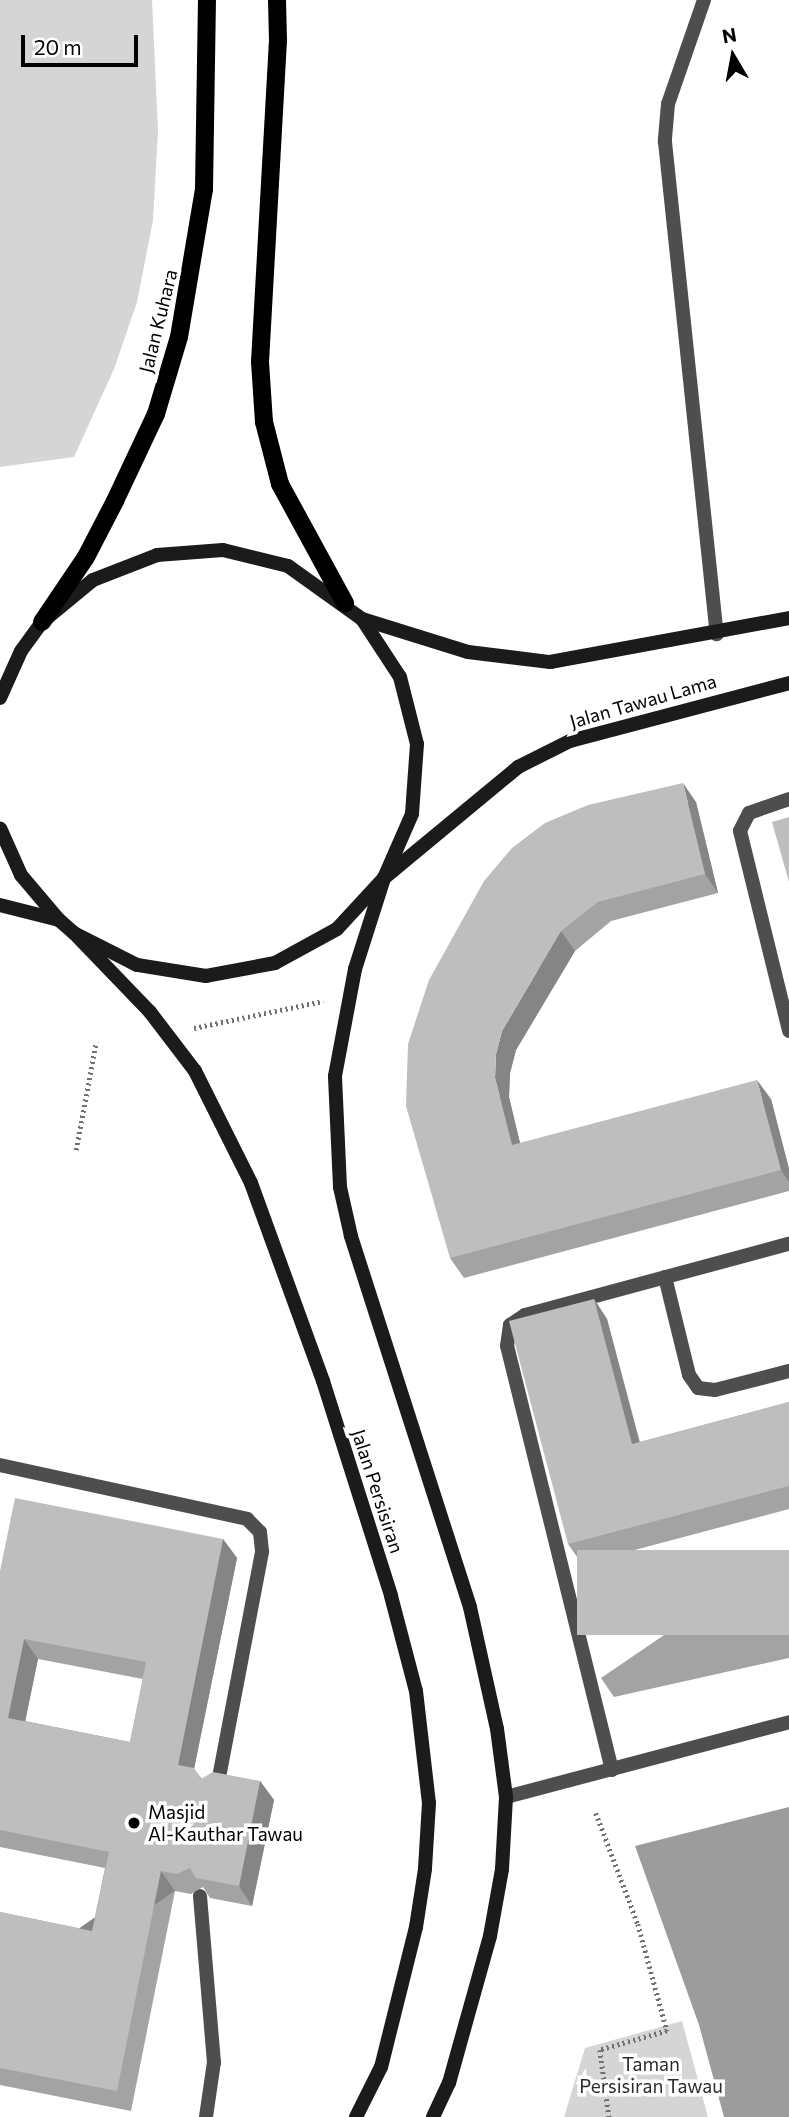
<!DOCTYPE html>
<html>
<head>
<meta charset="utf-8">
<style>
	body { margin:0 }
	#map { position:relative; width:789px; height:2117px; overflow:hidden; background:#fff; font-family:Commissioner,sans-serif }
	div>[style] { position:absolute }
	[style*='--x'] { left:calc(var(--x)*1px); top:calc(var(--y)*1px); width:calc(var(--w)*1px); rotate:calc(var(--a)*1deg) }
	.green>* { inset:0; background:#d5d5d5 }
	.water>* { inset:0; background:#9c9c9c }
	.path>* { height:4.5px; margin-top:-2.25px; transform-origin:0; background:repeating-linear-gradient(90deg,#707070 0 2px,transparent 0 5.5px) }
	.lane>* { height:14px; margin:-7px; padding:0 7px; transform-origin:7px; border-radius:7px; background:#4e4e4e }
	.street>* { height:14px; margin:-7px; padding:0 7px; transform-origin:7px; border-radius:7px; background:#4e4e4e }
	.secondary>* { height:14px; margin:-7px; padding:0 7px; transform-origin:7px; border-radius:7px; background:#1b1b1b }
	.primary>* { height:18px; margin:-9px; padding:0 9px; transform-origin:9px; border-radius:9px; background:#000 }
	.wall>* { inset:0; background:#a3a3a3 }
	.shaded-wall>* { inset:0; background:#858585; transform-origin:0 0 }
	.building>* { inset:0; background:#bebebe; transform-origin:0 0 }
	.dots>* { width:19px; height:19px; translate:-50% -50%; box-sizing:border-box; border:4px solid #fff; border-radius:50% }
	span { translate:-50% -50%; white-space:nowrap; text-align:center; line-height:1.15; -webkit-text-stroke:7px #fff; paint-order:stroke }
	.street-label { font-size:19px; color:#000 }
	.poi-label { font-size:19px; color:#000 }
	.left { translate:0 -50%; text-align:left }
	.park-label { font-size:19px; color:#2c2c2c }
	.north { position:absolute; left:698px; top:21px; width:70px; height:70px; -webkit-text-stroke:5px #fff; paint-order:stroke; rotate:350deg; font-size:19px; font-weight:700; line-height:28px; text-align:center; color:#000 }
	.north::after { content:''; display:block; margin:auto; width:24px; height:32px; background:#000; clip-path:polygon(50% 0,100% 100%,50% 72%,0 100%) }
	.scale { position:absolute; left:21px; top:35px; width:117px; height:32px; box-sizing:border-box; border:4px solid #000; border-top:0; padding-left:9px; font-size:21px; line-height:24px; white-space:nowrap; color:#000; -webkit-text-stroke:5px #fff; paint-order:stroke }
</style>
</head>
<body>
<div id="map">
	<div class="green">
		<i style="clip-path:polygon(0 0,152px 0,158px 130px,153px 220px,137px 302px,114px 369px,74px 457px,0 467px)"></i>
		<i style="clip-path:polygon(682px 2021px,708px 2117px,564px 2117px,585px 2048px)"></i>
	</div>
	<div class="water">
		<i style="clip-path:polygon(789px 1807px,789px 2117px,724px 2117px,699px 2025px,635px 1846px)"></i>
	</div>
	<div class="path">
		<i style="--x:194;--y:1028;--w:132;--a:-11.8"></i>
		<i style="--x:76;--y:1150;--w:110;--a:-79.5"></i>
		<i style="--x:596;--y:1813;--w:119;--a:69.3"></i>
		<i style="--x:638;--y:1924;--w:111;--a:74.8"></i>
		<i style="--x:667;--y:2031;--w:70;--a:164.2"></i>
		<i style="--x:600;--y:2050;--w:68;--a:82.3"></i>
	</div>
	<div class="lane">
		<i style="--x:0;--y:1465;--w:253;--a:12.3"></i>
		<i style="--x:247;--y:1519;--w:18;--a:45"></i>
		<i style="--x:260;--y:1532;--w:20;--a:84"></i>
		<i style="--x:262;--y:1552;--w:241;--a:100.8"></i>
		<i style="--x:200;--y:1896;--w:167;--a:85.2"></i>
		<i style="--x:214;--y:2062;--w:56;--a:98.3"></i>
	</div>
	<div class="street">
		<i style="--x:704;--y:0;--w:110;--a:109.1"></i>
		<i style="--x:668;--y:104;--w:38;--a:95"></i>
		<i style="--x:665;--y:142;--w:495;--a:84"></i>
		<i style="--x:789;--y:799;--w:42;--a:160.7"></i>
		<i style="--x:749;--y:813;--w:20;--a:117"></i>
		<i style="--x:740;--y:831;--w:206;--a:76.2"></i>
		<i style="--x:665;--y:1277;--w:101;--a:76.2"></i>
		<i style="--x:689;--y:1375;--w:16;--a:55"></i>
		<i style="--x:698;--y:1388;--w:17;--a:7"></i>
		<i style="--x:715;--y:1390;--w:76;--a:-14.4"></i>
		<i style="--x:612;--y:1770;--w:437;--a:-103.9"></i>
		<i style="--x:507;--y:1346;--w:21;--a:-82"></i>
		<i style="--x:510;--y:1325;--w:18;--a:-34"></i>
		<i style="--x:525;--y:1315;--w:273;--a:-15.1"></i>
		<i style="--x:506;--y:1797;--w:293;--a:-14.8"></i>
	</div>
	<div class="secondary">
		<i style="--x:362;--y:619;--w:111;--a:17.3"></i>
		<i style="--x:468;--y:652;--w:83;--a:7"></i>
		<i style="--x:550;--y:662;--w:243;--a:-10.4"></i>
		<i style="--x:0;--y:698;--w:51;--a:-65.9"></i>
		<i style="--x:21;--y:651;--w:36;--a:-54"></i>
		<i style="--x:42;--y:622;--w:66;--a:-39.5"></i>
		<i style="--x:93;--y:580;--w:69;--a:-21.3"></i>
		<i style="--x:157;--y:555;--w:66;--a:-4.3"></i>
		<i style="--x:223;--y:550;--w:67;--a:13.8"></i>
		<i style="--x:288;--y:566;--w:91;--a:35.6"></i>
		<i style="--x:362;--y:619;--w:69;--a:56.8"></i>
		<i style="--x:400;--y:677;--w:69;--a:75.8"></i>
		<i style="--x:417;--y:744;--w:70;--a:94.1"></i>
		<i style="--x:412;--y:814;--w:70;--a:113.6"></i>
		<i style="--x:384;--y:878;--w:69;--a:132.7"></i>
		<i style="--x:337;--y:929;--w:71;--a:151.3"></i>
		<i style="--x:275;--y:963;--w:70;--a:169.3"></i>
		<i style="--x:206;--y:976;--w:70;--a:-170.9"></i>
		<i style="--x:137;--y:965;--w:71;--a:-153.1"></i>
		<i style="--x:74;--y:933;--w:20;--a:-139"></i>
		<i style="--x:59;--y:920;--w:59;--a:-130.2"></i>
		<i style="--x:21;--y:875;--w:51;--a:-114.1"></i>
		<i style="--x:0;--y:905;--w:61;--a:14.3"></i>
		<i style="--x:74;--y:933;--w:110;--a:46.1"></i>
		<i style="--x:150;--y:1012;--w:74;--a:52.7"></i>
		<i style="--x:195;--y:1071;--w:125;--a:63.4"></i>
		<i style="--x:251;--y:1183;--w:211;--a:70"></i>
		<i style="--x:323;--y:1381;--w:225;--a:72.4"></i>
		<i style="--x:391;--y:1596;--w:98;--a:75.3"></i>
		<i style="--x:416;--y:1691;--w:113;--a:83.4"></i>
		<i style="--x:429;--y:1803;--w:66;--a:93.5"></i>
		<i style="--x:425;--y:1869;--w:59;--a:98.8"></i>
		<i style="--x:416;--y:1927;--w:144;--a:104"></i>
		<i style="--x:381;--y:2067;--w:56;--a:116.6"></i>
		<i style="--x:433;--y:2117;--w:38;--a:-65"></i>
		<i style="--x:449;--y:2083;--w:153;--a:-74.4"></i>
		<i style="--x:490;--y:1936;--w:68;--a:-79.8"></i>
		<i style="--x:502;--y:1869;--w:72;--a:-86.8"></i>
		<i style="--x:506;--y:1797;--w:69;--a:-97.5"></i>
		<i style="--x:497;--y:1729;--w:125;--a:-102.5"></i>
		<i style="--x:470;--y:1607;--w:390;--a:-107.8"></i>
		<i style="--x:351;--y:1236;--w:50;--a:-102.7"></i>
		<i style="--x:340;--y:1187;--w:111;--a:-92.6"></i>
		<i style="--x:335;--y:1076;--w:109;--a:-79.4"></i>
		<i style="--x:355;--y:969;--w:96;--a:-72.3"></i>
		<i style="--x:384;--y:878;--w:174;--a:-39.6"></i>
		<i style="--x:518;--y:767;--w:58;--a:-26.6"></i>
		<i style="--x:570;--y:741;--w:227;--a:-14.8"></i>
	</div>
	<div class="primary">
		<i style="--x:277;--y:0;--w:40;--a:88.6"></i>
		<i style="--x:278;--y:40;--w:323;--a:93.2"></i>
		<i style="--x:260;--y:362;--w:60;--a:86.2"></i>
		<i style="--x:264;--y:422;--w:64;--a:75.5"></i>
		<i style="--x:280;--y:484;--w:136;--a:61.4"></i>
		<i style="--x:42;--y:622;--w:78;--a:-55.9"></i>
		<i style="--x:86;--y:557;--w:63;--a:-62.6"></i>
		<i style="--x:115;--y:501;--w:96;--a:-64.8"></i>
		<i style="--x:156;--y:414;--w:80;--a:-73.4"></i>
		<i style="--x:179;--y:337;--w:150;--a:-80.4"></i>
		<i style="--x:204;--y:189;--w:189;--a:-89.1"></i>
	</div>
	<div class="wall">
		<i style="clip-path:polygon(696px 802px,718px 893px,611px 921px,575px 951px,516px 1050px,510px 1073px,509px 1097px,520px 1143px,771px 1099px,789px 1169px,789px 1191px,464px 1278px,450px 1258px,588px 805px)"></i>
		<i style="clip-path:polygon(594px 1299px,607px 1319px,640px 1442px,789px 1402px,789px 1509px,582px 1564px,568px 1544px)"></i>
		<i style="clip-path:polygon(evenodd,223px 1539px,237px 1558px,194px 1769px,201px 1779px,260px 1781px,274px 1800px,252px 1906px,210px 1898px,203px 1887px,191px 1894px,175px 1891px,131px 2111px,0 2085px,0 1912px,92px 1931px,105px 1868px,0 1847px,0 1571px,223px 1539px,38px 1659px,143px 1679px,130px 1742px,25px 1721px,38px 1659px)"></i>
		<i style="clip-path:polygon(789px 1550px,789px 1658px,614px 1697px,601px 1678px)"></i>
	</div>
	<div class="shaded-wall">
		<i style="clip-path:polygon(683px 783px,696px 802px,718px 893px,705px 874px)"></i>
		<i style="clip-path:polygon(561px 931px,575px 951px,516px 1050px,510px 1073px,509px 1097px,525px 1164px,512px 1145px,495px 1078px,496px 1054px,502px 1031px)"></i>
		<i style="clip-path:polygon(757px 1080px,771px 1099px,789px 1169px,789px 1182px,781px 1170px)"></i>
		<i style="clip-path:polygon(594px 1299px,607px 1319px,645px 1464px,632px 1444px)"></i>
		<i style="clip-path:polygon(223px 1539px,237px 1558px,194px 1769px,208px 1787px,178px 1765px)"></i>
		<i style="clip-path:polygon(24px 1639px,38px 1659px,22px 1737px,8px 1718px)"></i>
		<i style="clip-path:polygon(260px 1781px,274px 1800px,252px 1906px,239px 1886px)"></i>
		<i style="left:161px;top:1871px;width:24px;height:224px;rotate:55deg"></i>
	</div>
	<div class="building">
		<i style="clip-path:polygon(683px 783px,705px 874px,598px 902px,561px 931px,502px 1031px,496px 1054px,495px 1078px,512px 1145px,757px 1080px,781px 1170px,450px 1258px,406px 1106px,408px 1044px,429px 980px,484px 881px,512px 848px,545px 823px,588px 805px)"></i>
		<i style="clip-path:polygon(789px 817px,789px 882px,772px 822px)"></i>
		<i style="clip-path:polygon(594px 1299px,632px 1444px,789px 1402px,789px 1486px,568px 1544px,509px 1321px)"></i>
		<i style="clip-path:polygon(evenodd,15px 1498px,223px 1539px,178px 1765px,194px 1768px,201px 1779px,213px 1772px,260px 1781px,239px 1886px,196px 1878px,190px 1868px,177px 1874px,161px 1871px,117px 2091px,0 2068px,0 1912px,92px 1931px,109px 1852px,0 1830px,0 1571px,15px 1498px,24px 1639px,146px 1662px,130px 1742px,8px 1718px,24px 1639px)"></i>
		<i style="left:789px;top:1550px;width:85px;height:212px;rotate:90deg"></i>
	</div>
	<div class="dots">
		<i style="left:134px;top:1823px;background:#000"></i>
	</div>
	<div class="street-label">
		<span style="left:158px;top:321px;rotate:-76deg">Jalan Kuhara</span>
		<span style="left:643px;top:701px;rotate:-16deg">Jalan Tawau Lama</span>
		<span style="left:378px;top:1491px;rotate:72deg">Jalan Persisiran</span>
	</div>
	<div class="poi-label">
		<span class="left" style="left:148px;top:1823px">Masjid<br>Al-Kauthar Tawau</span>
	</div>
	<div class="park-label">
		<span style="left:651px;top:2075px">Taman<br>Persisiran Tawau</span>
	</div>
	<div class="north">N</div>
	<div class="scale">20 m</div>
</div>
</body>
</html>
